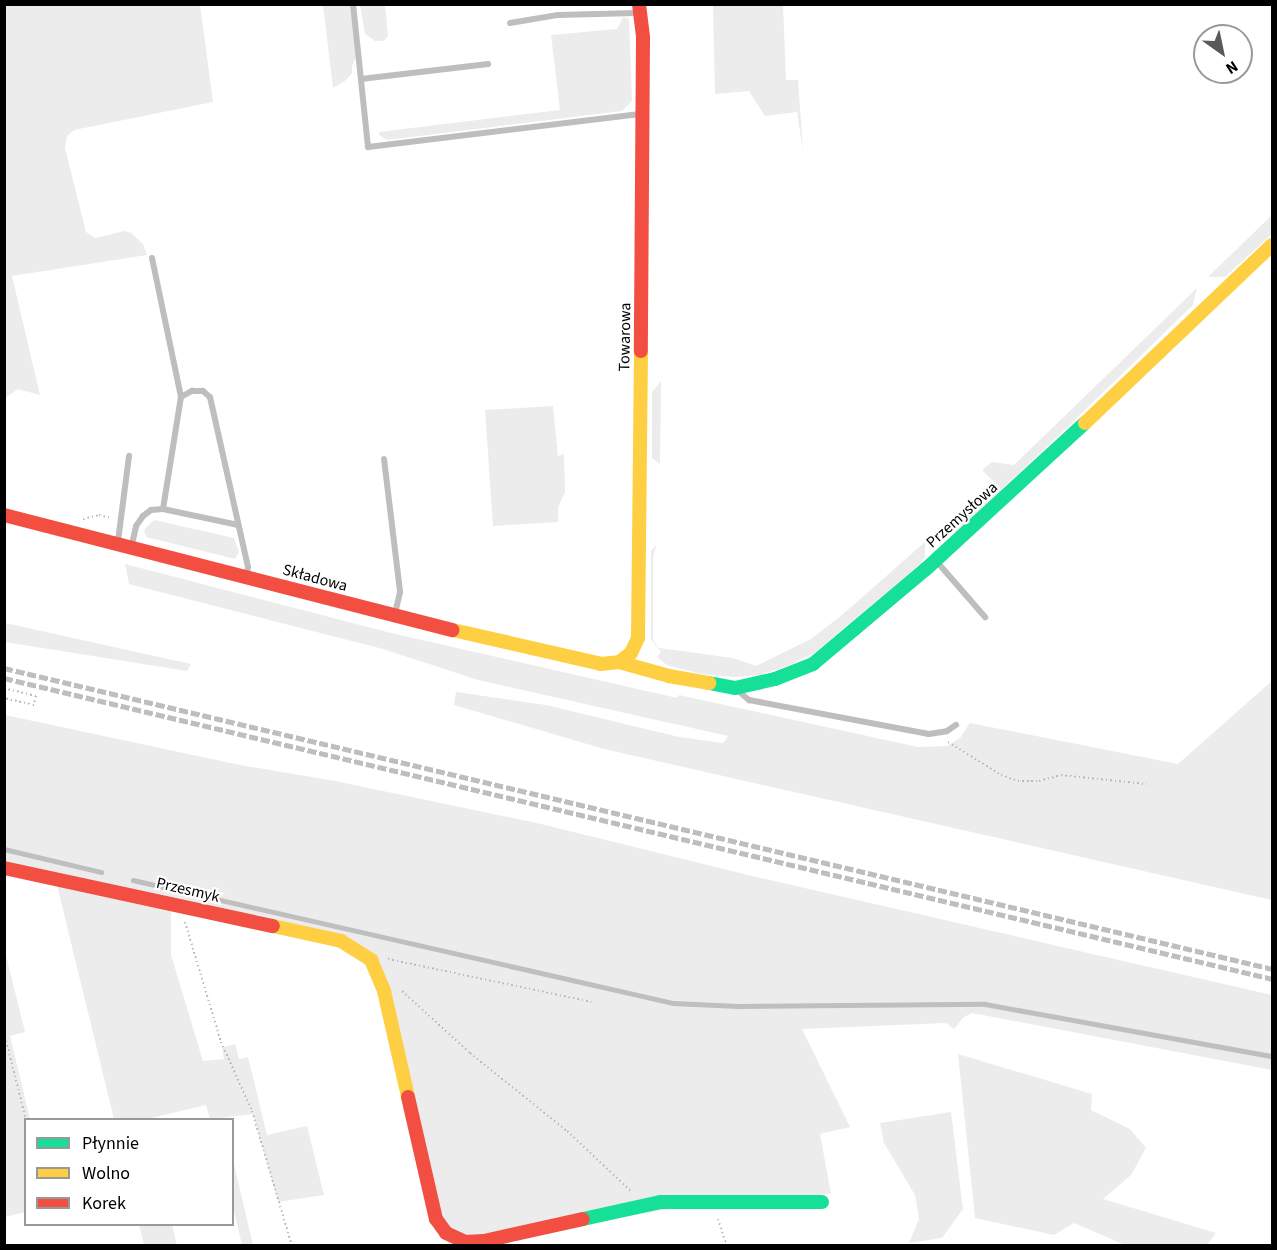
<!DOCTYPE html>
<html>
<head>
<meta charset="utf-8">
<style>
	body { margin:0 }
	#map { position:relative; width:1277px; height:1250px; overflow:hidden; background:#fff; font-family:"Source Sans 3",sans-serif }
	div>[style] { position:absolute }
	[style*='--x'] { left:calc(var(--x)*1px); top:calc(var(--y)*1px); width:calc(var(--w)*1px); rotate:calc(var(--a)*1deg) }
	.green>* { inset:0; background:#ececec }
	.stream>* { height:4.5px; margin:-2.25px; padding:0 2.25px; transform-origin:2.25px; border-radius:2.25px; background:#bfbfbf }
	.path>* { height:2px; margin-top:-1px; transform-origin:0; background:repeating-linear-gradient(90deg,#b9b9b9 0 1.5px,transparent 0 4.5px) }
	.lane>* { height:6px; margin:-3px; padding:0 3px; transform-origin:3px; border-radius:3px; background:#bebebe }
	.fast>* { height:14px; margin:-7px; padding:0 7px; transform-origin:7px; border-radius:7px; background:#16e098 }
	.slow>* { height:14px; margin:-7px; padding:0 7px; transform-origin:7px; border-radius:7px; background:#ffcf43 }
	.jam>* { height:14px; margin:-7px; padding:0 7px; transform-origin:7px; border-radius:7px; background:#f24e42 }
	.rail>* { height:4.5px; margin-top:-2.25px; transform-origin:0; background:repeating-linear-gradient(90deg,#bebebe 0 9px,transparent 0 12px) }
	span { translate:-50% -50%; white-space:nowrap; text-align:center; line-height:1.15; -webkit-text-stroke:4.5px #fff; paint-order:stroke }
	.street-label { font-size:16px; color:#000 }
	.frame { position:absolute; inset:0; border:6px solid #000; pointer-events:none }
	.legend { position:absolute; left:24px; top:1118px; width:210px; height:108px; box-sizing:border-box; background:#fff; border:2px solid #999; margin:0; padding:8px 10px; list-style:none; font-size:18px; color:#000 }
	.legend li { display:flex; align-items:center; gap:12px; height:30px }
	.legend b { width:30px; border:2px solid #999 }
	.north { position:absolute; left:1193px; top:24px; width:60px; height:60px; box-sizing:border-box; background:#fff; border:2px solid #999; border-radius:50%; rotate:147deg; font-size:16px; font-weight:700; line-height:24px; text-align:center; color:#000 }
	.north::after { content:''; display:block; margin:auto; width:21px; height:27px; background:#595959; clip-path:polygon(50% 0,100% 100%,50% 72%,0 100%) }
</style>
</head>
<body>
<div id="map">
	<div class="green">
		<i style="clip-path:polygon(4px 5px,200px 5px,213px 102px,74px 130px,67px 136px,65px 148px,86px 232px,95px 238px,125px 231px,131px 233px,143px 244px,147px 255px,12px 276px,40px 395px,18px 389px,5px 398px)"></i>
		<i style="clip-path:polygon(323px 5px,351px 5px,357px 55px,352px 66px,352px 73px,345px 81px,333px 88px)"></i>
		<i style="clip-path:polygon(360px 5px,385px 5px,388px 36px,384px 41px,375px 41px,365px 34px)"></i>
		<i style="clip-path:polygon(713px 5px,783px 5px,786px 80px,798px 80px,803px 151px,797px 112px,765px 116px,749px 91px,715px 94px)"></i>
		<i style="clip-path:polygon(623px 17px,629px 19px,632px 101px,622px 111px,387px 140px,379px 135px,379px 132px,560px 110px,551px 35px,617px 29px)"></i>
		<i style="clip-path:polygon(1272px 215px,1272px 234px,1225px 277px,1208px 277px)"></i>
		<i style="clip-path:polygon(1197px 288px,1193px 305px,1054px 440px,956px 532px,936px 533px,994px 482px,982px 470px,992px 462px,1014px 465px)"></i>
		<i style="clip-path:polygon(661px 381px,660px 464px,652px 458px,652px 392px)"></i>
		<i style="clip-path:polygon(553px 406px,558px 456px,564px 454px,565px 492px,558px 508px,558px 522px,493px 526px,485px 410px)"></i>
		<i style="clip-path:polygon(154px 520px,234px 538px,239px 552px,235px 559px,146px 537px,144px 530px)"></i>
		<i style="clip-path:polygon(925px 542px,925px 557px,920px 564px,814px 653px,787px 666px,759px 675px,734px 677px,701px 674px,667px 665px,657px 657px,661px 652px,651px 639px,651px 551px,657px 544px,653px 556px,653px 640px,659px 648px,733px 658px,756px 666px,811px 639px,842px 615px)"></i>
		<i style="clip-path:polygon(125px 564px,391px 633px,677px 698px,679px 695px,918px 747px,947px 746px,960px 738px,970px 723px,1178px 764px,1272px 681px,1272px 900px,604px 749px,454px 705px,456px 692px,546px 705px,679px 737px,723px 743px,728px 736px,478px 680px,383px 649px,129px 584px)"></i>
		<i style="clip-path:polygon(4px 623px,5px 623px,191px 664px,187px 671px,5px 642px)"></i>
		<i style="clip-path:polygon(5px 715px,240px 765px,335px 781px,541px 824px,752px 876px,1272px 995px,1272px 1070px,972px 1013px,964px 1017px,954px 1029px,946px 1023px,802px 1029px,850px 1127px,820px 1134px,831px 1194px,712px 1202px,464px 1243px,436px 1223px,372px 953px,171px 907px,171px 955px,203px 1061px,224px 1059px,222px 1048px,235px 1044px,239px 1059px,248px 1057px,267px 1135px,307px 1126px,324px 1195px,278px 1202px,253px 1114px,210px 1119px,206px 1105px,147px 1119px,114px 1119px,56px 881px,5px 869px)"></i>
		<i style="clip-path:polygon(4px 947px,25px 1032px,10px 1036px,30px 1119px,26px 1120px,25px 1212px,5px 1217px)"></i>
		<i style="clip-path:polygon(958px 1054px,1092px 1094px,1091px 1110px,1130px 1129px,1146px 1148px,1131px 1175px,1103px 1199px,1216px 1233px,1207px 1245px,1125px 1245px,1074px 1223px,1054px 1235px,975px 1218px)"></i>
		<i style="clip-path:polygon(951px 1112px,963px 1209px,942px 1238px,909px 1243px,919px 1219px,915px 1195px,884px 1143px,880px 1123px)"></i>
		<i style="clip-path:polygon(232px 1160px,233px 1160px,253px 1245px,242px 1245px,233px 1207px)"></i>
		<i style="clip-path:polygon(139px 1225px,172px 1225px,177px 1245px,144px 1245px)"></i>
	</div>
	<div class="stream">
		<i style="--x:4;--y:849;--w:100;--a:13.3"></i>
		<i style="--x:133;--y:880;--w:554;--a:12.83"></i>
		<i style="--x:673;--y:1003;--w:65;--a:2.6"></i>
		<i style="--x:738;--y:1006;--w:247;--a:-0.5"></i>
		<i style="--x:985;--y:1004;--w:292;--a:10.3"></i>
	</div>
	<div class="path">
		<i style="--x:83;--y:519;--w:16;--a:-14"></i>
		<i style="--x:99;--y:515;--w:13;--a:13"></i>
		<i style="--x:4;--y:688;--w:33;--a:14"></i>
		<i style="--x:36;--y:696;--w:9;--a:103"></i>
		<i style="--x:34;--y:705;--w:31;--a:-167"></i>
		<i style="--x:948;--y:742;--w:62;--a:31.9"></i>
		<i style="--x:1001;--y:775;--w:18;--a:19"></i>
		<i style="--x:1018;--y:781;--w:21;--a:0"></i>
		<i style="--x:1039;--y:781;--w:23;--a:-15"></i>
		<i style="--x:1061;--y:775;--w:86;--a:6"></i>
		<i style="--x:185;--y:922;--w:125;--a:73.3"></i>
		<i style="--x:221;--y:1042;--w:76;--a:65.8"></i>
		<i style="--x:252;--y:1111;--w:141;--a:73.5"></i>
		<i style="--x:388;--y:959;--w:208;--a:11.9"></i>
		<i style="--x:402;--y:991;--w:92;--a:42.4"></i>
		<i style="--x:470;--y:1053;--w:124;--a:38.8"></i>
		<i style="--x:567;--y:1131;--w:89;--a:43.2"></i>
		<i style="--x:4;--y:1032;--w:91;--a:76"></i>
		<i style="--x:718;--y:1219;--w:28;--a:72"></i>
	</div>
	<div class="lane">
		<i style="--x:353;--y:4;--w:144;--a:84"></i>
		<i style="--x:368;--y:147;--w:276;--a:-6.9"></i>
		<i style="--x:510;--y:23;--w:49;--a:-9.5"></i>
		<i style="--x:558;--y:15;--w:78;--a:-1.5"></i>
		<i style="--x:361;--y:79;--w:128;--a:-6.7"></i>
		<i style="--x:152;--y:258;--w:142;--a:78.2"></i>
		<i style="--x:384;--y:459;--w:134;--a:83.1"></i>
		<i style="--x:400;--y:592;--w:22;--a:103"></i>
		<i style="--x:163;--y:509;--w:77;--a:12"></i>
		<i style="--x:118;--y:541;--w:86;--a:-82.6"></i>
		<i style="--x:132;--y:544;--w:18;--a:-77"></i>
		<i style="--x:136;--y:526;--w:12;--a:-55"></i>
		<i style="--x:143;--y:516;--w:10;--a:-37"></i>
		<i style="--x:151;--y:510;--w:12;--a:-5"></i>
		<i style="--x:163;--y:509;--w:113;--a:-80.9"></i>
		<i style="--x:181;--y:397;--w:13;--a:-29"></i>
		<i style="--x:192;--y:391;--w:11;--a:0"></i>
		<i style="--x:203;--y:391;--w:9;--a:41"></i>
		<i style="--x:210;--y:397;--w:174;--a:77.4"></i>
		<i style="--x:248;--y:567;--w:10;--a:101"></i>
		<i style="--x:938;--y:563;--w:72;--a:49"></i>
		<i style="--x:737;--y:690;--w:16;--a:40"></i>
		<i style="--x:749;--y:700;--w:183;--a:10.7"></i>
		<i style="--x:929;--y:734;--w:18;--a:-9"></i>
		<i style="--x:947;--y:731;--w:11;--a:-34"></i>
	</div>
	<div class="fast">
		<i style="--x:709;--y:683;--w:26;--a:11"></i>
		<i style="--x:735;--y:688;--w:41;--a:-12.7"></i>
		<i style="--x:775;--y:679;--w:41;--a:-21.5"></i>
		<i style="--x:813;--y:664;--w:148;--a:-40.1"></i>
		<i style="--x:926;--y:569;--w:216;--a:-42.6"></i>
		<i style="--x:583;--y:1219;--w:80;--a:-12.3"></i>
		<i style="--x:661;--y:1202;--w:161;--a:0"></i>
	</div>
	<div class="slow">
		<i style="--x:1085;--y:423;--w:258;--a:-43.6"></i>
		<i style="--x:453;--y:630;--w:152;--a:12.9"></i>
		<i style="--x:601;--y:664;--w:18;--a:-6"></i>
		<i style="--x:619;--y:662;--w:52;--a:15.6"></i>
		<i style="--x:669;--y:676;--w:41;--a:9.9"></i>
		<i style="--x:619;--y:662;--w:15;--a:-37"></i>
		<i style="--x:631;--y:653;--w:17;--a:-65"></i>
		<i style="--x:638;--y:638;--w:287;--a:-89.4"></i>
		<i style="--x:273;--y:926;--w:70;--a:12.4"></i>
		<i style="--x:341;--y:941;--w:36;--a:32"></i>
		<i style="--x:371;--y:960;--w:34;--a:67"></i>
		<i style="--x:384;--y:991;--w:109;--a:77.2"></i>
	</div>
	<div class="jam">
		<i style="--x:639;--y:4;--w:34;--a:83"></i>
		<i style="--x:643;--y:38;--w:313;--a:90.4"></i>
		<i style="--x:4;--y:515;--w:463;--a:14.4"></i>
		<i style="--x:4;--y:868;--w:275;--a:12.2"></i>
		<i style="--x:408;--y:1097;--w:125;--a:77.1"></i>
		<i style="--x:436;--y:1219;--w:17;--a:54"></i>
		<i style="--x:446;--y:1233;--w:21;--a:25"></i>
		<i style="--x:465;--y:1242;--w:19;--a:-3"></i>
		<i style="--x:484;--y:1241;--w:101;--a:-12.5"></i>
	</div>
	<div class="rail">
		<i style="--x:4;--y:668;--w:1303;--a:13.35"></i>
		<i style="--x:4;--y:678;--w:1303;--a:13.35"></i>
	</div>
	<div class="street-label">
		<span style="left:625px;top:337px;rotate:-89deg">Towarowa</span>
		<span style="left:962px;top:515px;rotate:-42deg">Przemysłowa</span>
		<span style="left:315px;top:578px;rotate:15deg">Składowa</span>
		<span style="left:188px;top:890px;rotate:13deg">Przesmyk</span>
	</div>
	<div class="frame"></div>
	<ul class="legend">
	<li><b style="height:8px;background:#16e098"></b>Płynnie</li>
	<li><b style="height:8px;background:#ffcf43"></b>Wolno</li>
	<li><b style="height:8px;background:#f24e42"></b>Korek</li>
	</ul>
	<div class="north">N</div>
</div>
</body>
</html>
